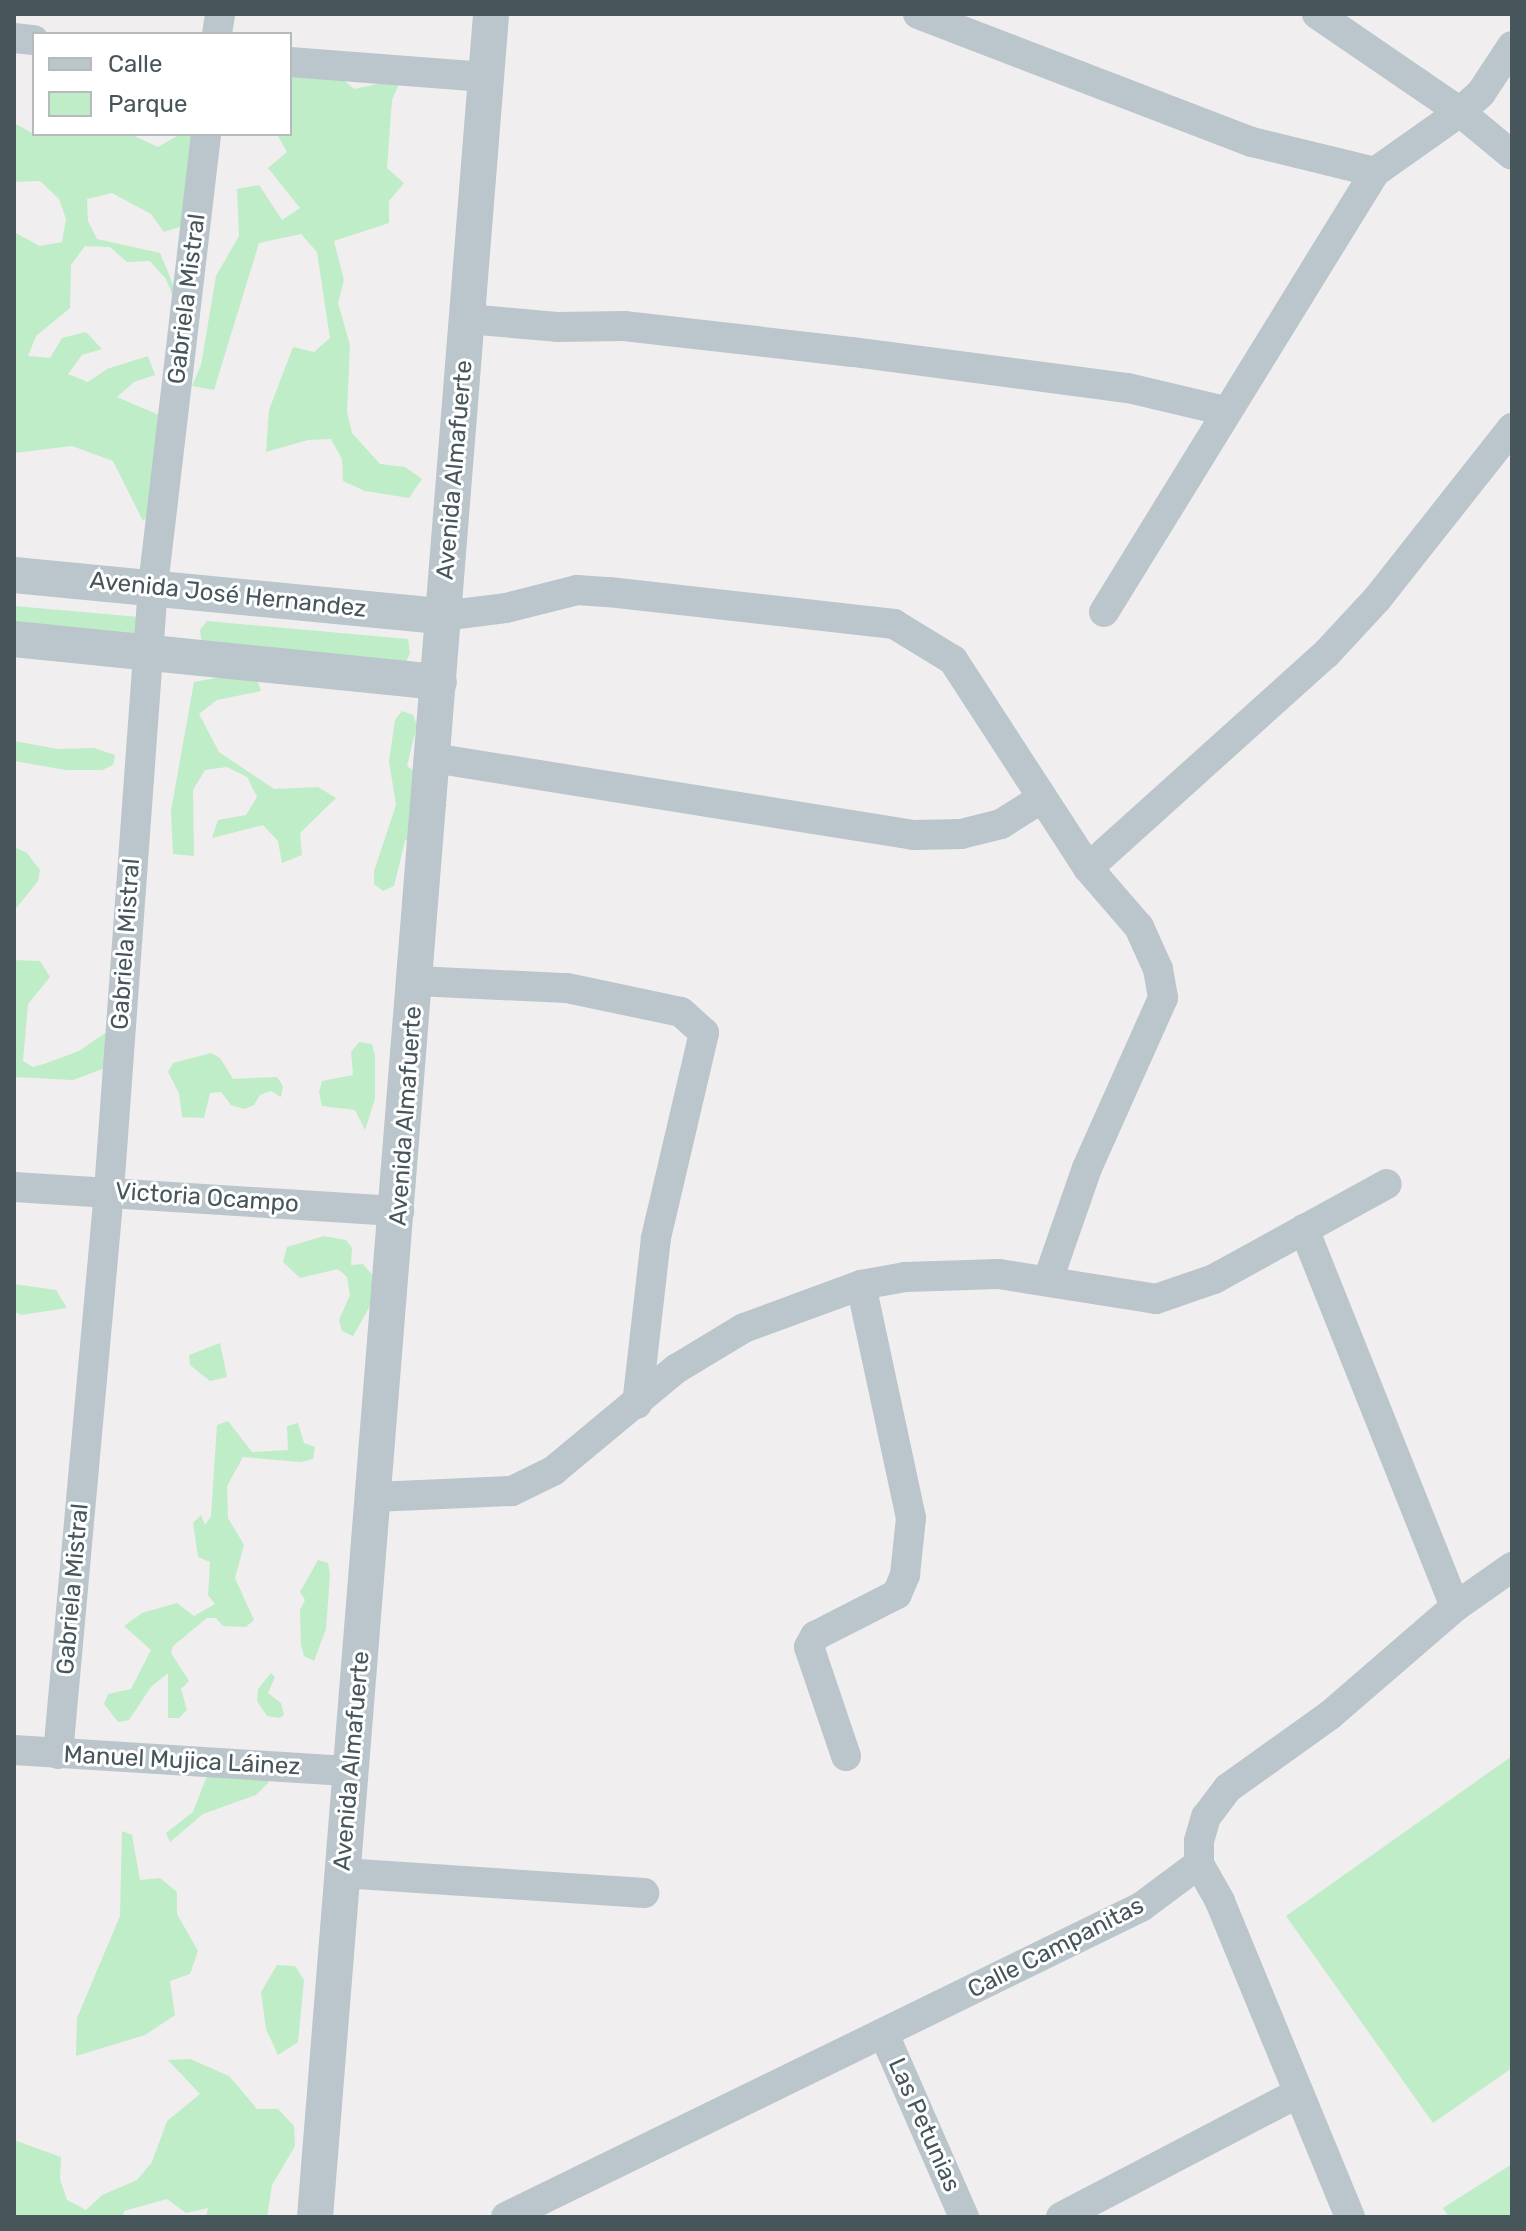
<!DOCTYPE html>
<html>
<head>
<meta charset="utf-8">
<style>
	body { margin:0 }
	#map { position:relative; width:1526px; height:2231px; overflow:hidden; background:#f1eeef; font-family:Rubik,sans-serif }
	div>[style] { position:absolute }
	[style*='--x'] { left:calc(var(--x)*1px); top:calc(var(--y)*1px); width:calc(var(--w)*1px); rotate:calc(var(--a)*1deg) }
	.green>* { inset:0; background:#beedc7; transform-origin:0 0 }
	.minor>* { height:30px; margin:-15px; padding:0 15px; transform-origin:15px; border-radius:15px; background:#bac6cb }
	.tertiary>* { height:36px; margin:-18px; padding:0 18px; transform-origin:18px; border-radius:18px; background:#bac6cb }
	span { translate:-50% -50%; white-space:nowrap; text-align:center; line-height:1.15; -webkit-text-stroke:6px #fff; paint-order:stroke }
	.street-label { font-size:24px; color:#47565b }
	.frame { position:absolute; inset:0; border:16px solid #47565b; pointer-events:none }
	.legend { position:absolute; left:32px; top:32px; width:260px; height:104px; box-sizing:border-box; background:#fff; border:2px solid #b5bbbd; margin:0; padding:10px 14px; list-style:none; font-size:24px; color:#47565b }
	.legend li { display:flex; align-items:center; gap:16px; height:40px }
	.legend b { width:40px; border:2px solid #b5bbbd }
</style>
</head>
<body>
<div id="map">
	<div class="green">
		<i style="clip-path:polygon(336px 73px,354px 89px,401px 79px,392px 100px,387px 168px,404px 183px,389px 201px,389px 223px,334px 241px,344px 280px,338px 303px,350px 345px,347px 412px,352px 433px,380px 464px,405px 467px,422px 479px,409px 498px,365px 491px,343px 481px,342px 459px,331px 439px,308px 440px,266px 452px,269px 410px,293px 347px,314px 352px,330px 338px,317px 252px,301px 234px,259px 243px,214px 390px,192px 386px,201px 365px,216px 276px,239px 236px,237px 189px,259px 185px,282px 220px,300px 208px,268px 168px,287px 152px,277px 134px,290px 134px,290px 74px)"></i>
		<i style="clip-path:polygon(14px 123px,34px 134px,130px 134px,158px 147px,177px 136px,197px 134px,185px 225px,164px 232px,151px 214px,112px 193px,87px 199px,88px 221px,97px 239px,160px 253px,177px 294px,165px 319px,174px 299px,166px 279px,150px 261px,127px 262px,110px 247px,85px 246px,71px 265px,70px 308px,36px 336px,28px 356px,50px 358px,62px 338px,86px 332px,102px 349px,82px 355px,68px 374px,88px 382px,107px 369px,148px 356px,155px 375px,134px 382px,117px 397px,166px 418px,159px 506px,143px 521px,113px 461px,72px 446px,14px 453px,14px 232px,40px 246px,62px 242px,66px 219px,59px 199px,40px 181px,14px 182px)"></i>
		<i style="left:14px;top:606px;width:123px;height:24px;rotate:5deg"></i>
		<i style="clip-path:polygon(207px 621px,408px 639px,410px 653px,405px 664px,202px 646px,200px 630px)"></i>
		<i style="clip-path:polygon(254px 671px,261px 691px,217px 700px,199px 714px,219px 752px,274px 789px,318px 787px,336px 798px,300px 833px,302px 855px,282px 863px,278px 841px,263px 825px,212px 838px,218px 820px,246px 815px,257px 797px,247px 777px,227px 767px,205px 770px,193px 790px,194px 856px,173px 854px,171px 811px,194px 682px)"></i>
		<i style="clip-path:polygon(402px 711px,413px 715px,417px 725px,407px 766px,441px 793px,447px 805px,434px 824px,405px 841px,394px 886px,383px 891px,374px 884px,374px 871px,396px 805px,389px 761px,395px 720px)"></i>
		<i style="clip-path:polygon(14px 741px,58px 749px,94px 748px,115px 755px,113px 765px,102px 770px,66px 770px,14px 761px)"></i>
		<i style="clip-path:polygon(14px 847px,27px 853px,40px 870px,38px 881px,14px 911px)"></i>
		<i style="clip-path:polygon(14px 960px,40px 961px,50px 977px,28px 1004px,23px 1061px,33px 1067px,44px 1064px,79px 1051px,105px 1033px,116px 1037px,105px 1068px,73px 1080px,14px 1077px)"></i>
		<i style="clip-path:polygon(359px 1042px,372px 1044px,375px 1055px,375px 1099px,365px 1130px,355px 1110px,322px 1106px,319px 1092px,322px 1081px,353px 1075px,351px 1052px)"></i>
		<i style="clip-path:polygon(211px 1053px,220px 1058px,233px 1079px,277px 1077px,283px 1086px,281px 1097px,271px 1091px,260px 1095px,254px 1105px,244px 1109px,231px 1105px,221px 1092px,210px 1093px,204px 1118px,182px 1117px,179px 1093px,168px 1072px,173px 1063px)"></i>
		<i style="clip-path:polygon(324px 1236px,346px 1240px,352px 1248px,351px 1265px,363px 1264px,374px 1277px,370px 1306px,353px 1336px,342px 1331px,339px 1320px,350px 1295px,347px 1277px,338px 1269px,300px 1278px,283px 1262px,287px 1247px)"></i>
		<i style="clip-path:polygon(14px 1284px,56px 1290px,67px 1308px,21px 1315px,14px 1311px)"></i>
		<i style="clip-path:polygon(220px 1343px,227px 1377px,210px 1381px,190px 1365px,189px 1355px)"></i>
		<i style="clip-path:polygon(228px 1421px,252px 1452px,288px 1450px,287px 1426px,298px 1423px,304px 1443px,315px 1447px,313px 1459px,301px 1462px,243px 1457px,227px 1486px,228px 1518px,244px 1545px,235px 1578px,254px 1620px,246px 1627px,223px 1626px,216px 1618px,207px 1618px,173px 1646px,171px 1653px,189px 1681px,181px 1689px,187px 1710px,179px 1718px,168px 1718px,168px 1673px,151px 1687px,129px 1720px,118px 1722px,104px 1704px,108px 1694px,131px 1689px,151px 1650px,124px 1626px,142px 1613px,177px 1603px,194px 1616px,215px 1604px,208px 1595px,210px 1562px,198px 1557px,193px 1523px,201px 1515px,205px 1525px,211px 1516px,217px 1425px)"></i>
		<i style="clip-path:polygon(318px 1560px,328px 1563px,330px 1574px,326px 1629px,314px 1661px,304px 1656px,301px 1645px,300px 1610px,305px 1600px,300px 1592px)"></i>
		<i style="clip-path:polygon(271px 1673px,275px 1677px,268px 1693px,281px 1703px,284px 1715px,279px 1718px,267px 1716px,257px 1701px,258px 1689px)"></i>
		<i style="clip-path:polygon(1512px 1756px,1512px 2068px,1433px 2123px,1286px 1916px)"></i>
		<i style="clip-path:polygon(210px 1768px,267px 1776px,269px 1782px,256px 1795px,203px 1814px,170px 1842px,166px 1833px,193px 1812px)"></i>
		<i style="clip-path:polygon(122px 1831px,132px 1835px,140px 1880px,160px 1878px,177px 1892px,177px 1914px,198px 1951px,190px 1974px,170px 1981px,175px 2015px,145px 2035px,76px 2056px,77px 2018px,120px 1916px)"></i>
		<i style="clip-path:polygon(277px 1965px,295px 1966px,304px 1980px,298px 2042px,278px 2055px,266px 2029px,261px 1992px)"></i>
		<i style="clip-path:polygon(190px 2059px,229px 2076px,257px 2109px,278px 2109px,294px 2126px,295px 2146px,272px 2185px,267px 2217px,206px 2217px,208px 2208px,186px 2213px,167px 2199px,124px 2211px,123px 2217px,14px 2217px,14px 2140px,61px 2157px,60px 2179px,67px 2200px,86px 2210px,102px 2195px,137px 2180px,152px 2162px,167px 2121px,200px 2094px,168px 2060px)"></i>
		<i style="clip-path:polygon(1512px 2164px,1512px 2217px,1449px 2217px,1443px 2208px)"></i>
	</div>
	<div class="minor">
		<i style="--x:918;--y:14;--w:358;--a:21"></i>
		<i style="--x:1252;--y:142;--w:127;--a:13.7"></i>
		<i style="--x:1375;--y:172;--w:104;--a:-35.2"></i>
		<i style="--x:1460;--y:112;--w:28;--a:-42"></i>
		<i style="--x:1481;--y:93;--w:56;--a:-56.6"></i>
		<i style="--x:1317;--y:14;--w:173;--a:34.4"></i>
		<i style="--x:1460;--y:112;--w:67;--a:39.6"></i>
		<i style="--x:217;--y:34;--w:20;--a:-81"></i>
		<i style="--x:14;--y:38;--w:20;--a:6"></i>
		<i style="--x:290;--y:62;--w:195;--a:4.4"></i>
		<i style="--x:468;--y:319;--w:89;--a:5.1"></i>
		<i style="--x:557;--y:327;--w:67;--a:-0.9"></i>
		<i style="--x:624;--y:326;--w:230;--a:6.5"></i>
		<i style="--x:853;--y:352;--w:277;--a:7.5"></i>
		<i style="--x:1128;--y:388;--w:100;--a:13.3"></i>
		<i style="--x:1104;--y:612;--w:517;--a:-58.37"></i>
		<i style="--x:442;--y:616;--w:64;--a:-7.1"></i>
		<i style="--x:506;--y:608;--w:73;--a:-14.2"></i>
		<i style="--x:577;--y:590;--w:32;--a:4"></i>
		<i style="--x:609;--y:592;--w:287;--a:6.4"></i>
		<i style="--x:894;--y:624;--w:69;--a:31.4"></i>
		<i style="--x:953;--y:660;--w:248;--a:57"></i>
		<i style="--x:1088;--y:868;--w:78;--a:49.2"></i>
		<i style="--x:1139;--y:927;--w:46;--a:65.7"></i>
		<i style="--x:1158;--y:969;--w:29;--a:80"></i>
		<i style="--x:1163;--y:998;--w:186;--a:114.1"></i>
		<i style="--x:1087;--y:1168;--w:119;--a:109.2"></i>
		<i style="--x:433;--y:758;--w:487;--a:9.1"></i>
		<i style="--x:914;--y:835;--w:47;--a:-1.2"></i>
		<i style="--x:961;--y:834;--w:41;--a:-14"></i>
		<i style="--x:1001;--y:824;--w:49;--a:-32.4"></i>
		<i style="--x:1088;--y:868;--w:320;--a:-42"></i>
		<i style="--x:1326;--y:654;--w:75;--a:-47.2"></i>
		<i style="--x:1377;--y:599;--w:218;--a:-51.7"></i>
		<i style="--x:416;--y:981;--w:151;--a:2.7"></i>
		<i style="--x:567;--y:988;--w:116;--a:11.9"></i>
		<i style="--x:681;--y:1012;--w:31;--a:42"></i>
		<i style="--x:704;--y:1033;--w:211;--a:103.2"></i>
		<i style="--x:656;--y:1238;--w:167;--a:96.5"></i>
		<i style="--x:14;--y:1187;--w:386;--a:3.6"></i>
		<i style="--x:1304;--y:1229;--w:407;--a:68.2"></i>
		<i style="--x:375;--y:1497;--w:137;--a:-2.5"></i>
		<i style="--x:512;--y:1491;--w:46;--a:-26"></i>
		<i style="--x:553;--y:1471;--w:160;--a:-39.7"></i>
		<i style="--x:676;--y:1369;--w:79;--a:-31.1"></i>
		<i style="--x:744;--y:1328;--w:125;--a:-20.2"></i>
		<i style="--x:861;--y:1285;--w:45;--a:-10.3"></i>
		<i style="--x:905;--y:1277;--w:94;--a:-1.8"></i>
		<i style="--x:999;--y:1274;--w:159;--a:9"></i>
		<i style="--x:1156;--y:1299;--w:61;--a:-19"></i>
		<i style="--x:1214;--y:1279;--w:197;--a:-28.8"></i>
		<i style="--x:14;--y:1750;--w:337;--a:3.6"></i>
		<i style="--x:58;--y:1754;--w:565;--a:-84.82"></i>
		<i style="--x:109;--y:1191;--w:607;--a:-85.84"></i>
		<i style="--x:153;--y:586;--w:455;--a:-83.3"></i>
		<i style="--x:846;--y:1756;--w:115;--a:-108.7"></i>
		<i style="--x:809;--y:1647;--w:13;--a:-61"></i>
		<i style="--x:815;--y:1636;--w:92;--a:-27.1"></i>
		<i style="--x:897;--y:1594;--w:21;--a:-67"></i>
		<i style="--x:905;--y:1575;--w:57;--a:-84"></i>
		<i style="--x:911;--y:1518;--w:238;--a:-102.1"></i>
		<i style="--x:343;--y:1873;--w:302;--a:3.8"></i>
		<i style="--x:884;--y:2034;--w:200;--a:66.4"></i>
		<i style="--x:506;--y:2217;--w:707;--a:-26.02"></i>
		<i style="--x:1141;--y:1907;--w:72;--a:-36.6"></i>
		<i style="--x:1061;--y:2217;--w:265;--a:-27.6"></i>
		<i style="--x:1350;--y:2217;--w:342;--a:-112.4"></i>
		<i style="--x:1220;--y:1901;--w:43;--a:-119.6"></i>
		<i style="--x:1199;--y:1864;--w:23;--a:-90"></i>
		<i style="--x:1199;--y:1841;--w:25;--a:-74"></i>
		<i style="--x:1206;--y:1817;--w:36;--a:-53"></i>
		<i style="--x:1228;--y:1788;--w:125;--a:-35.6"></i>
		<i style="--x:1330;--y:1715;--w:165;--a:-40.8"></i>
		<i style="--x:1455;--y:1607;--w:70;--a:-35.1"></i>
	</div>
	<div class="tertiary">
		<i style="--x:14;--y:575;--w:430;--a:5.5"></i>
		<i style="--x:14;--y:639;--w:427;--a:5.8"></i>
		<i style="--x:315;--y:2217;--w:2210;--a:-85.43"></i>
	</div>
	<div class="street-label">
		<span style="left:187px;top:299px;rotate:-83deg">Gabriela Mistral</span>
		<span style="left:455px;top:470px;rotate:-85deg">Avenida Almafuerte</span>
		<span style="left:228px;top:595px;rotate:6deg">Avenida José Hernandez</span>
		<span style="left:126px;top:944px;rotate:-86deg">Gabriela Mistral</span>
		<span style="left:406px;top:1116px;rotate:-86deg">Avenida Almafuerte</span>
		<span style="left:207px;top:1198px;rotate:4deg">Victoria Ocampo</span>
		<span style="left:73px;top:1589px;rotate:-85deg">Gabriela Mistral</span>
		<span style="left:182px;top:1761px;rotate:3deg">Manuel Mujica Láinez</span>
		<span style="left:352px;top:1761px;rotate:-85deg">Avenida Almafuerte</span>
		<span style="left:1056px;top:1948px;rotate:-27deg">Calle Campanitas</span>
		<span style="left:924px;top:2125px;rotate:66deg">Las Petunias</span>
	</div>
	<div class="frame"></div>
	<ul class="legend">
	<li><b style="height:10px;background:#bac6cb"></b>Calle</li>
	<li><b style="height:22px;background:#beedc7"></b>Parque</li>
	</ul>
</div>
</body>
</html>
